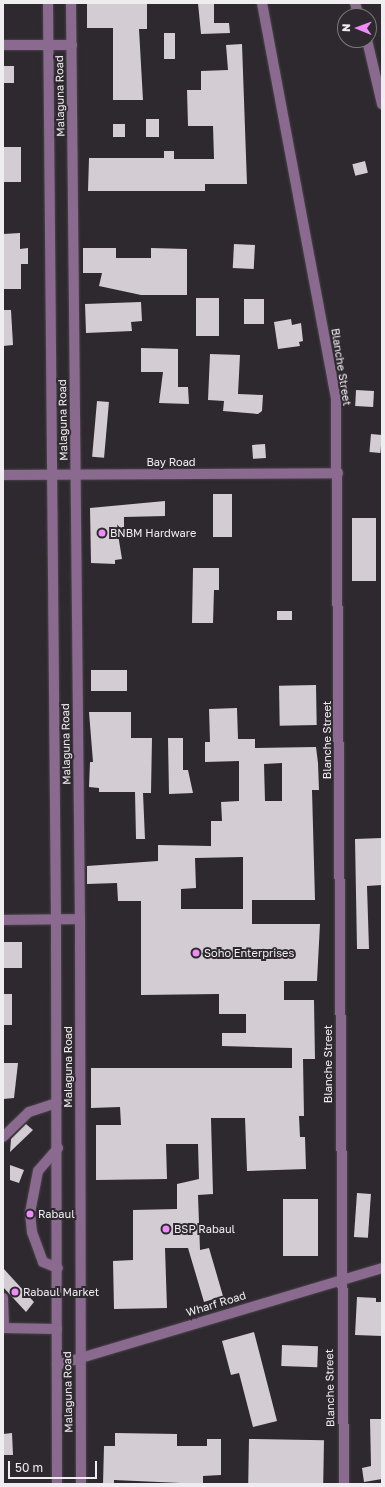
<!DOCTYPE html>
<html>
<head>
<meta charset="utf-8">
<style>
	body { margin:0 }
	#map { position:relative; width:385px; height:1487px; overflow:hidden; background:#2e292f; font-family:"Golos Text",sans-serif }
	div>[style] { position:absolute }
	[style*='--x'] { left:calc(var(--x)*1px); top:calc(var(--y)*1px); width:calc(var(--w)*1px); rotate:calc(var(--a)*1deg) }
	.building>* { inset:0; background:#d3ccd3; transform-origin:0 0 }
	.roads { filter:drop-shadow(0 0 1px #49444a) drop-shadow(0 0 1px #49444a) }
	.minor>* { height:10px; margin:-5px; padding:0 5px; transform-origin:5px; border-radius:5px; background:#8b6a8f }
	.dots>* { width:11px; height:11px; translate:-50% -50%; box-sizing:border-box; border:2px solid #2e292f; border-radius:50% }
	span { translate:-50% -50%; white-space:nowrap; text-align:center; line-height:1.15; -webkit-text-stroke:4px #2e292f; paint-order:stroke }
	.street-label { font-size:11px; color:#f0edf0 }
	.poi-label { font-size:11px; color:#f0edf0 }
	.left { translate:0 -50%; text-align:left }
	.frame { position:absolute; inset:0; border:4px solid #f0edf0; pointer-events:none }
	.north { position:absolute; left:337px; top:8px; width:40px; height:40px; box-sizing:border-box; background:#2e292f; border:1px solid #7c777c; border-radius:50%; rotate:271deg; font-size:11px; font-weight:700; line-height:16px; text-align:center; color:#f0edf0 }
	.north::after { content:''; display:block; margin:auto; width:14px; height:18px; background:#ed8cf9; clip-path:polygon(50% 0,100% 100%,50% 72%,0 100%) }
	.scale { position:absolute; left:8px; top:1461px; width:89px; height:18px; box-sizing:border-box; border:2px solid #f0edf0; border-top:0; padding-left:5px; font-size:12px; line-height:14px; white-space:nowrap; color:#f0edf0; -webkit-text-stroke:3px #2e292f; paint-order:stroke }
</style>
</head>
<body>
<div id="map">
	<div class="building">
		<i style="clip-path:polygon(87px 3px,147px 3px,147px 29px,139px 29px,143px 100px,113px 100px,113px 28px,87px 28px)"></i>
		<i style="clip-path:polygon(198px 3px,214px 3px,214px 23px,229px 23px,230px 33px,201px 34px)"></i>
		<i style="left:164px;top:33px;width:11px;height:26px"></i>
		<i style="clip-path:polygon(242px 44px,247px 184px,205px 184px,205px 191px,88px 191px,89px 158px,164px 158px,164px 151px,174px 151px,174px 159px,214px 159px,213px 126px,188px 126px,187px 90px,201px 90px,201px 71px,228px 70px,226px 45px)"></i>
		<i style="left:3px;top:66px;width:11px;height:17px"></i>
		<i style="left:146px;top:119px;width:13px;height:18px"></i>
		<i style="left:113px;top:124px;width:12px;height:13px"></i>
		<i style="left:3px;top:147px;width:18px;height:35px"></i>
		<i style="left:365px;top:161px;width:12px;height:13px;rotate:76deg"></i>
		<i style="clip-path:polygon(20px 233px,20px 249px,28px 248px,28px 264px,21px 264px,21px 289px,3px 289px,3px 234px)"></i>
		<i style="left:234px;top:244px;width:21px;height:24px;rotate:3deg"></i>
		<i style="clip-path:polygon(83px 248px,116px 248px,116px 258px,151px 258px,151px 248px,187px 249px,187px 295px,141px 295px,99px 286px,102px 273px,83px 273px)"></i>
		<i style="left:196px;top:298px;width:23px;height:38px"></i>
		<i style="left:244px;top:299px;width:20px;height:25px"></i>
		<i style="clip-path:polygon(141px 302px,142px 321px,131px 322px,132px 331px,86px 333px,85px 304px)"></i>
		<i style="clip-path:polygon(3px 310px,11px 310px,13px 345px,3px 346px)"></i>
		<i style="clip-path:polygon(291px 319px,292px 325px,301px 323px,303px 341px,299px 342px,300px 346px,278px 349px,274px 322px)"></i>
		<i style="clip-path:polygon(141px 348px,178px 349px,178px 387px,188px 387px,189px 404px,159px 403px,163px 372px,141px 372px)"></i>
		<i style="clip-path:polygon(210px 354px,240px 355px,238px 394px,263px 395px,262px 411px,258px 414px,223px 411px,224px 401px,208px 400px)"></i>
		<i style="left:356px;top:390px;width:18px;height:16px;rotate:3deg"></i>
		<i style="left:97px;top:401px;width:12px;height:56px;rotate:5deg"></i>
		<i style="left:371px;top:434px;width:11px;height:18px;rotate:5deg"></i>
		<i style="left:265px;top:444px;width:14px;height:13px;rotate:86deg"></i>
		<i style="left:213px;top:494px;width:19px;height:43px"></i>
		<i style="clip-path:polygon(165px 501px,165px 516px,124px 517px,124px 528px,117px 528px,122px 559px,115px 560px,115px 564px,91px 563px,90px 508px)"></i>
		<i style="left:352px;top:518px;width:24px;height:63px"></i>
		<i style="clip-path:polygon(193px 568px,219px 568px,219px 590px,214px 590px,213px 623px,192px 623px)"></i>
		<i style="left:277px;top:611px;width:15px;height:9px"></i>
		<i style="left:91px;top:670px;width:36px;height:21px"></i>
		<i style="left:316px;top:685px;width:40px;height:37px;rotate:89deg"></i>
		<i style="clip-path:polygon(evenodd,237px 708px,238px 739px,255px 739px,255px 748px,316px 747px,318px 763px,319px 790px,312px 790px,315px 900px,252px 900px,252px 924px,320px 924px,317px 981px,284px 981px,284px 1000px,314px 1000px,315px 1059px,303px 1059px,304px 1116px,299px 1116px,300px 1137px,305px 1137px,306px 1169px,247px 1171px,245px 1118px,211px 1118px,213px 1194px,198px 1195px,200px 1250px,209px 1248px,223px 1296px,204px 1302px,188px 1248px,165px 1248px,167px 1308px,114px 1309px,113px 1261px,133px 1260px,133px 1210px,177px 1209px,177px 1184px,199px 1179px,198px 1144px,166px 1144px,167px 1179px,96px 1180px,96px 1125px,121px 1125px,120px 1107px,91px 1108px,91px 1068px,292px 1068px,292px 1048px,222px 1046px,222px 1033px,246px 1033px,246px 1014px,219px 1014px,219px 994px,141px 995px,141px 901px,118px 901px,117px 883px,87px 884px,87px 866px,158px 861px,158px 845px,211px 846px,211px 821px,222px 821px,221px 802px,239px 801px,239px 761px,205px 762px,205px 742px,210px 742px,209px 709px,237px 708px,282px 763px,282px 801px,265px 801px,264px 764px,282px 763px,237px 708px,243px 857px,243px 909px,181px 909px,181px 889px,196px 888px,195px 858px,243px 857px)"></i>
		<i style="clip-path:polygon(89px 712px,131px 712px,131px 738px,152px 738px,151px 793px,143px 793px,145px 839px,136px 839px,135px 792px,99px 792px,99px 788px,89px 787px,90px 762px,93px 762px)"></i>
		<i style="clip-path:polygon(168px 738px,183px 738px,183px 770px,188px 770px,193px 793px,169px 794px)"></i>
		<i style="clip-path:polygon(382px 838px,382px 885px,367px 886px,369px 949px,357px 949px,355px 839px)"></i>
		<i style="left:3px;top:942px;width:19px;height:26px"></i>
		<i style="left:3px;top:994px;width:9px;height:31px"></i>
		<i style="clip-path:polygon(3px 1063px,18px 1063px,14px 1098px,3px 1099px)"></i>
		<i style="clip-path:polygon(26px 1124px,33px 1130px,10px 1152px,11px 1139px)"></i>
		<i style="clip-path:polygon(10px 1165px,24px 1170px,19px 1183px,10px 1180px)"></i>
		<i style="left:357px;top:1193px;width:14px;height:44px;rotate:4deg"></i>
		<i style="left:283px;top:1199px;width:35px;height:57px"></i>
		<i style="clip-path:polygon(3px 1268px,34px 1302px,26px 1312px,3px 1287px)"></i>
		<i style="clip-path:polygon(357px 1297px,376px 1298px,376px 1302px,382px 1302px,382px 1336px,355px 1335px)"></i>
		<i style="clip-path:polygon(254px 1332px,277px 1421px,253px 1427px,239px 1373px,231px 1375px,222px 1341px)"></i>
		<i style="left:282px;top:1345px;width:36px;height:21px;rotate:2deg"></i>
		<i style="clip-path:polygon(370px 1419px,382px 1419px,382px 1479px,364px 1482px,362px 1468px,371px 1466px)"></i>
		<i style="clip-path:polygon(12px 1433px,13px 1455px,3px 1455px,3px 1434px)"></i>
		<i style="clip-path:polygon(115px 1433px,177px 1434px,177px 1446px,207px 1446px,207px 1439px,221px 1439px,221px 1475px,203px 1476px,203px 1484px,114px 1480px,114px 1484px,103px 1484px,104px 1446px,115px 1446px)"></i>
		<i style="left:249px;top:1439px;width:75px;height:45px;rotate:1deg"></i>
	</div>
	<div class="roads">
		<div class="minor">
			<i style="--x:48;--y:3;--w:917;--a:89.5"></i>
			<i style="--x:56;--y:920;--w:564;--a:89.9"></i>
			<i style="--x:71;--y:3;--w:916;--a:89.44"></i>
			<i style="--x:80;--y:919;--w:565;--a:89.9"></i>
			<i style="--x:262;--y:3;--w:403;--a:79.4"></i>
			<i style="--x:336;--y:399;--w:1085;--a:89.58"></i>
			<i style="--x:355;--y:3;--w:14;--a:73"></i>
			<i style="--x:367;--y:40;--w:66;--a:76.8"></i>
			<i style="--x:3;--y:45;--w:69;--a:0"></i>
			<i style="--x:3;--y:475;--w:335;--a:-0.3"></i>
			<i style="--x:3;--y:920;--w:77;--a:-0.7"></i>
			<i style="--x:3;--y:1137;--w:36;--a:-44"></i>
			<i style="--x:29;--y:1112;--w:29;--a:-18"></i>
			<i style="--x:58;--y:1148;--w:30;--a:131"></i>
			<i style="--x:38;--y:1171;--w:43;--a:100.8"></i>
			<i style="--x:30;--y:1213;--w:19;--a:84"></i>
			<i style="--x:32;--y:1232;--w:32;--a:70"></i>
			<i style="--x:43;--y:1262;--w:16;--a:22"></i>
			<i style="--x:3;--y:1298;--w:30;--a:88"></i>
			<i style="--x:3;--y:1328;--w:54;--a:1.1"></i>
			<i style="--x:57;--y:1365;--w:339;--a:-16.6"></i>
		</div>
	</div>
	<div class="dots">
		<i style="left:102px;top:533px;background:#ed8cf9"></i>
		<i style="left:196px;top:953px;background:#ed8cf9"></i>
		<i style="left:30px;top:1214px;background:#ed8cf9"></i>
		<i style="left:166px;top:1229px;background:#ed8cf9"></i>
		<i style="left:15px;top:1292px;background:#ed8cf9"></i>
	</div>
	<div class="street-label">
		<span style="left:60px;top:96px;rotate:-91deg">Malaguna Road</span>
		<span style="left:341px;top:367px;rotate:81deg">Blanche Street</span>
		<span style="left:63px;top:420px;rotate:-91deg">Malaguna Road</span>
		<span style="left:171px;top:462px">Bay Road</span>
		<span style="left:327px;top:740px;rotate:-90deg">Blanche Street</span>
		<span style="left:66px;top:744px;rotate:-91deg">Malaguna Road</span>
		<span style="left:328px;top:1064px;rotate:-90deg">Blanche Street</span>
		<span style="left:68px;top:1067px;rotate:-90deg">Malaguna Road</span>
		<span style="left:216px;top:1304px;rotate:-17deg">Wharf Road</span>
		<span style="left:330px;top:1388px;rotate:-91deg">Blanche Street</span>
		<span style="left:68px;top:1392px;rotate:-91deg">Malaguna Road</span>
	</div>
	<div class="poi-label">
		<span class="left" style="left:110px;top:533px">BNBM Hardware</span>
		<span class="left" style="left:204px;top:953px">Soho Enterprises</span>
		<span class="left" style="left:38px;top:1214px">Rabaul</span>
		<span class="left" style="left:174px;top:1229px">BSP Rabaul</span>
		<span class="left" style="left:23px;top:1292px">Rabaul Market</span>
	</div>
	<div class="frame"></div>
	<div class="north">N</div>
	<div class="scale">50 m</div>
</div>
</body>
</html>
